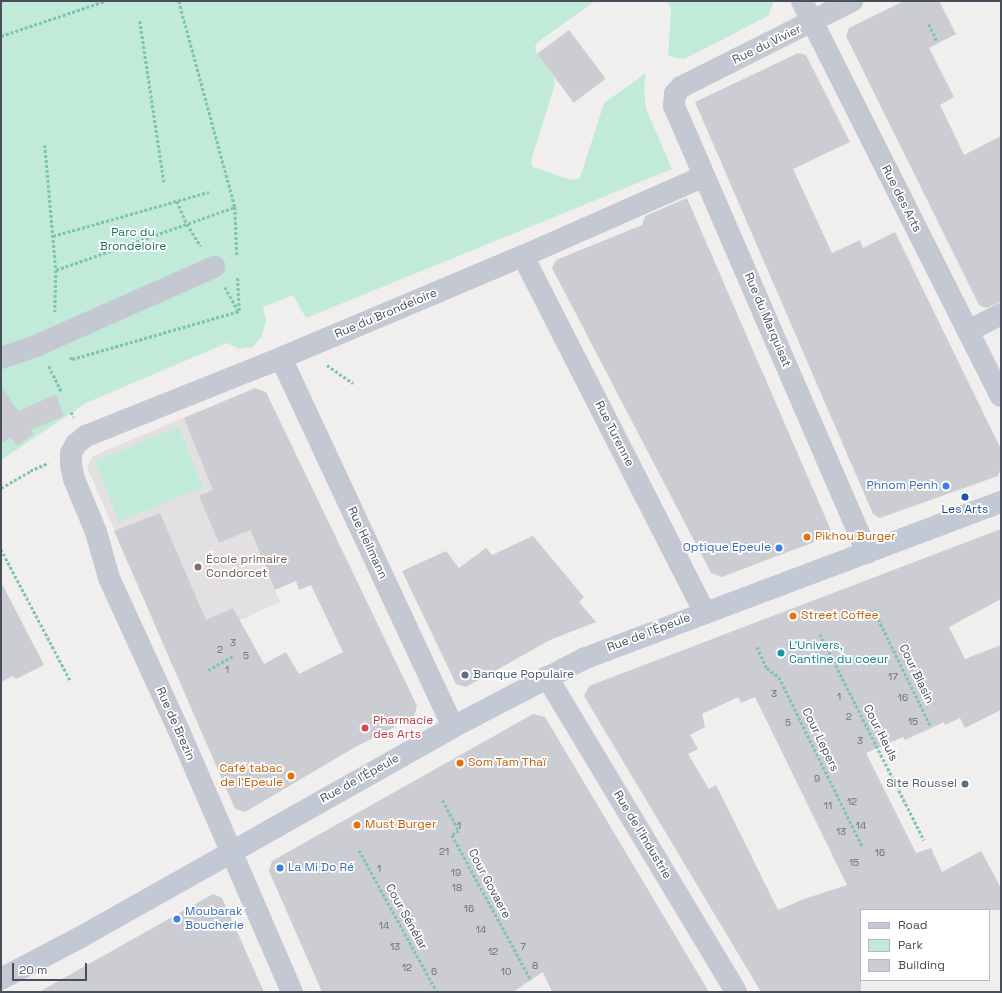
<!DOCTYPE html>
<html>
<head>
<meta charset="utf-8">
<style>
	body { margin:0 }
	#map { position:relative; width:1002px; height:993px; overflow:hidden; background:#f1efee; font-family:"Space Grotesk",sans-serif }
	div>[style] { position:absolute }
	[style*='--x'] { left:calc(var(--x)*1px); top:calc(var(--y)*1px); width:calc(var(--w)*1px); rotate:calc(var(--a)*1deg) }
	.education>* { inset:0; background:#e2e0e0 }
	.green>* { inset:0; background:#c1ead8; transform-origin:0 0 }
	.building>* { inset:0; background:#cccdd3; transform-origin:0 0 }
	.path>* { height:2.5px; margin-top:-1.25px; transform-origin:0; background:repeating-linear-gradient(90deg,#7cc5ae 0 3px,transparent 0 5px) }
	.street>* { height:22px; margin:-11px; padding:0 11px; transform-origin:11px; border-radius:11px; background:#c3c8d2 }
	.secondary>* { height:22px; margin:-11px; padding:0 11px; transform-origin:11px; border-radius:11px; background:#c3c8d5 }
	.dots>* { width:11px; height:11px; translate:-50% -50%; box-sizing:border-box; border:2px solid #fff; border-radius:50% }
	span { translate:-50% -50%; white-space:nowrap; text-align:center; line-height:1.15; -webkit-text-stroke:3.5px #fff; paint-order:stroke }
	.number-label { font-size:10px; color:#696e78 }
	.number-label span { -webkit-text-stroke-width:0 }
	.street-label { font-size:12px; color:#484e5a }
	.park-label { font-size:12px; color:#207559 }
	.shop-label { font-size:12px; color:#366cbe }
	.right { translate:-100% -50%; text-align:right }
	.left { translate:0 -50%; text-align:left }
	.transit-label { font-size:12px; color:#164399 }
	.food-label { font-size:12px; color:#c56008 }
	.education-label { font-size:12px; color:#785e54 }
	.culture-label { font-size:12px; color:#0d838f }
	.service-label { font-size:12px; color:#4e5e75 }
	.health-label { font-size:12px; color:#be3a42 }
	.frame { position:absolute; inset:0; border:2px solid #484e5a; pointer-events:none }
	.legend { position:absolute; left:860px; top:909px; width:130px; height:72px; box-sizing:border-box; background:#fff; border:1px solid #b6b8bd; margin:0; padding:5px 7px; list-style:none; font-size:12px; color:#484e5a }
	.legend li { display:flex; align-items:center; gap:8px; height:20px }
	.legend b { width:20px; border:1px solid #b6b8bd }
	.scale { position:absolute; left:12px; top:963px; width:75px; height:18px; box-sizing:border-box; border:2px solid #484e5a; border-top:0; padding-left:5px; font-size:12px; line-height:14px; white-space:nowrap; color:#484e5a; -webkit-text-stroke:3px #fff; paint-order:stroke }
</style>
</head>
<body>
<div id="map">
	<div class="education">
		<i style="clip-path:polygon(202px 410px,232px 481px,229px 483px,280px 602px,168px 653px,87px 467px,93px 456px)"></i>
	</div>
	<div class="green">
		<i style="clip-path:polygon(1px 1px,595px 1px,538px 42px,535px 47px,537px 54px,554px 77px,555px 84px,531px 161px,532px 166px,536px 168px,571px 180px,580px 178px,604px 103px,646px 73px,644px 89px,646px 109px,672px 169px,306px 318px,293px 295px,263px 307px,266px 321px,262px 336px,253px 347px,239px 349px,227px 343px,86px 403px,1px 460px)"></i>
		<i style="clip-path:polygon(666px 1px,774px 1px,768px 16px,684px 59px,668px 56px,671px 11px,670px 5px)"></i>
		<i style="left:179px;top:427px;width:65px;height:91px;rotate:68deg"></i>
	</div>
	<div class="building">
		<i style="clip-path:polygon(904px 1px,939px 1px,956px 34px,929px 48px,954px 97px,940px 105px,964px 155px,1001px 136px,1001px 302px,986px 308px,979px 305px,846px 36px,849px 28px)"></i>
		<i style="left:569px;top:30px;width:61px;height:40px;rotate:53deg"></i>
		<i style="clip-path:polygon(798px 53px,806px 55px,850px 142px,793px 169px,832px 253px,860px 240px,863px 248px,895px 232px,1001px 449px,1001px 469px,998px 476px,880px 518px,873px 514px,695px 102px)"></i>
		<i style="clip-path:polygon(687px 198px,833px 535px,722px 577px,711px 573px,552px 268px,556px 260px,642px 225px,645px 216px)"></i>
		<i style="clip-path:polygon(1px 387px,18px 411px,55px 395px,57px 397px,64px 416px,31px 430px,34px 434px,17px 446px,11px 438px,1px 443px)"></i>
		<i style="clip-path:polygon(255px 388px,266px 392px,417px 706px,414px 717px,352px 749px,245px 812px,235px 809px,114px 531px,160px 513px,206px 620px,233px 608px,264px 664px,286px 652px,299px 674px,343px 652px,311px 585px,299px 590px,296px 581px,275px 590px,250px 530px,219px 543px,199px 496px,213px 490px,184px 418px)"></i>
		<i style="clip-path:polygon(evenodd,1001px 529px,1001px 599px,949px 627px,965px 659px,1001px 645px,1001px 710px,965px 728px,960px 718px,945px 725px,944px 722px,905px 740px,903px 737px,866px 753px,916px 853px,931px 848px,942px 872px,981px 851px,1001px 888px,1001px 910px,861px 910px,861px 992px,761px 992px,584px 696px,589px 686px,1001px 529px,738px 697px,741px 703px,755px 697px,847px 885px,804px 899px,778px 910px,716px 785px,709px 789px,688px 754px,698px 749px,690px 735px,705px 727px,702px 714px,738px 697px)"></i>
		<i style="clip-path:polygon(533px 536px,584px 597px,579px 602px,596px 622px,550px 640px,466px 687px,456px 684px,402px 571px,446px 551px,459px 568px,486px 548px,492px 555px)"></i>
		<i style="clip-path:polygon(1px 582px,44px 665px,16px 679px,13px 676px,1px 682px)"></i>
		<i style="clip-path:polygon(533px 714px,545px 717px,709px 992px,552px 992px,543px 972px,513px 992px,322px 992px,269px 871px,272px 861px)"></i>
		<i style="clip-path:polygon(213px 894px,222px 898px,264px 992px,39px 992px)"></i>
	</div>
	<div class="path">
		<i style="--x:179;--y:1;--w:213;--a:74.8"></i>
		<i style="--x:235;--y:207;--w:50;--a:87.7"></i>
		<i style="--x:140;--y:21;--w:163;--a:81.5"></i>
		<i style="--x:929;--y:24;--w:19;--a:65"></i>
		<i style="--x:1;--y:36;--w:110;--a:-18.6"></i>
		<i style="--x:45;--y:145;--w:125;--a:85"></i>
		<i style="--x:56;--y:270;--w:42;--a:91.4"></i>
		<i style="--x:177;--y:201;--w:25;--a:67"></i>
		<i style="--x:187;--y:224;--w:26;--a:58"></i>
		<i style="--x:53;--y:236;--w:162;--a:-15.8"></i>
		<i style="--x:56;--y:270;--w:190;--a:-19.4"></i>
		<i style="--x:225;--y:287;--w:26;--a:61"></i>
		<i style="--x:70;--y:357;--w:3;--a:45"></i>
		<i style="--x:72;--y:359;--w:174;--a:-16"></i>
		<i style="--x:239;--y:311;--w:35;--a:-93"></i>
		<i style="--x:327;--y:365;--w:32;--a:35"></i>
		<i style="--x:49;--y:366;--w:28;--a:64"></i>
		<i style="--x:71;--y:412;--w:6;--a:59"></i>
		<i style="--x:1;--y:488;--w:34;--a:-30"></i>
		<i style="--x:30;--y:471;--w:20;--a:-24"></i>
		<i style="--x:1;--y:549;--w:148;--a:62.2"></i>
		<i style="--x:874;--y:610;--w:128;--a:64"></i>
		<i style="--x:820;--y:634;--w:231;--a:63.2"></i>
		<i style="--x:757;--y:647;--w:23;--a:65"></i>
		<i style="--x:767;--y:668;--w:15;--a:37"></i>
		<i style="--x:779;--y:677;--w:188;--a:63.8"></i>
		<i style="--x:208;--y:670;--w:29;--a:-29"></i>
		<i style="--x:443;--y:800;--w:35;--a:63"></i>
		<i style="--x:459;--y:831;--w:8;--a:150"></i>
		<i style="--x:452;--y:835;--w:165;--a:61.4"></i>
		<i style="--x:359;--y:850;--w:162;--a:61.2"></i>
	</div>
	<div class="street">
		<i style="--x:802;--y:1;--w:442;--a:63.3"></i>
		<i style="--x:852;--y:1;--w:191;--a:153.3"></i>
		<i style="--x:681;--y:87;--w:9;--a:131"></i>
		<i style="--x:675;--y:94;--w:12;--a:95"></i>
		<i style="--x:674;--y:106;--w:487;--a:66.6"></i>
		<i style="--x:523;--y:256;--w:401;--a:63"></i>
		<i style="--x:968;--y:331;--w:37;--a:-27"></i>
		<i style="--x:1;--y:358;--w:39;--a:-19"></i>
		<i style="--x:38;--y:345;--w:193;--a:-23.9"></i>
		<i style="--x:281;--y:358;--w:407;--a:65"></i>
		<i style="--x:547;--y:677;--w:367;--a:59"></i>
		<i style="--x:292;--y:992;--w:284;--a:-113.4"></i>
		<i style="--x:179;--y:731;--w:168;--a:-114.6"></i>
		<i style="--x:109;--y:578;--w:48;--a:-105.8"></i>
		<i style="--x:96;--y:532;--w:57;--a:-112.5"></i>
		<i style="--x:74;--y:479;--w:14;--a:-102"></i>
		<i style="--x:71;--y:465;--w:12;--a:-90"></i>
		<i style="--x:71;--y:453;--w:10;--a:-61"></i>
		<i style="--x:76;--y:444;--w:13;--a:-39"></i>
		<i style="--x:86;--y:436;--w:210;--a:-21.8"></i>
		<i style="--x:281;--y:358;--w:263;--a:-22.9"></i>
		<i style="--x:523;--y:256;--w:198;--a:-23.8"></i>
	</div>
	<div class="secondary">
		<i style="--x:1;--y:979;--w:88;--a:-27.7"></i>
		<i style="--x:79;--y:938;--w:429;--a:-29.4"></i>
		<i style="--x:453;--y:727;--w:147;--a:-27.6"></i>
		<i style="--x:583;--y:659;--w:447;--a:-20.6"></i>
	</div>
	<div class="dots">
		<i style="left:946px;top:486px;background:#3f7fe0"></i>
		<i style="left:965px;top:497px;background:#1a4fb4"></i>
		<i style="left:807px;top:537px;background:#e8710a"></i>
		<i style="left:779px;top:548px;background:#3f7fe0"></i>
		<i style="left:198px;top:567px;background:#8d6e63"></i>
		<i style="left:793px;top:616px;background:#e8710a"></i>
		<i style="left:781px;top:653px;background:#0f9aa8"></i>
		<i style="left:465px;top:675px;background:#5c6f8a"></i>
		<i style="left:365px;top:728px;background:#e0444e"></i>
		<i style="left:460px;top:763px;background:#e8710a"></i>
		<i style="left:291px;top:776px;background:#e8710a"></i>
		<i style="left:965px;top:784px;background:#5c6f8a"></i>
		<i style="left:357px;top:825px;background:#e8710a"></i>
		<i style="left:280px;top:868px;background:#3f7fe0"></i>
		<i style="left:177px;top:919px;background:#3f7fe0"></i>
	</div>
	<div class="number-label">
		<span style="left:233px;top:643px">3</span>
		<span style="left:220px;top:650px">2</span>
		<span style="left:246px;top:656px">5</span>
		<span style="left:227px;top:670px">1</span>
		<span style="left:893px;top:677px">17</span>
		<span style="left:774px;top:694px">3</span>
		<span style="left:839px;top:697px">1</span>
		<span style="left:903px;top:698px">16</span>
		<span style="left:849px;top:717px">2</span>
		<span style="left:913px;top:722px">15</span>
		<span style="left:788px;top:723px">5</span>
		<span style="left:860px;top:741px">3</span>
		<span style="left:817px;top:779px">9</span>
		<span style="left:852px;top:802px">12</span>
		<span style="left:828px;top:806px">11</span>
		<span style="left:459px;top:826px">1</span>
		<span style="left:861px;top:826px">14</span>
		<span style="left:841px;top:832px">13</span>
		<span style="left:444px;top:852px">21</span>
		<span style="left:880px;top:853px">16</span>
		<span style="left:854px;top:863px">15</span>
		<span style="left:379px;top:869px">1</span>
		<span style="left:456px;top:873px">19</span>
		<span style="left:457px;top:888px">18</span>
		<span style="left:469px;top:909px">16</span>
		<span style="left:384px;top:926px">14</span>
		<span style="left:481px;top:930px">14</span>
		<span style="left:395px;top:947px">13</span>
		<span style="left:523px;top:947px">7</span>
		<span style="left:493px;top:952px">12</span>
		<span style="left:535px;top:966px">8</span>
		<span style="left:407px;top:968px">12</span>
		<span style="left:434px;top:972px">6</span>
		<span style="left:506px;top:972px">10</span>
	</div>
	<div class="street-label">
		<span style="left:767px;top:45px;rotate:-26deg">Rue du Vivier</span>
		<span style="left:901px;top:199px;rotate:63deg">Rue des Arts</span>
		<span style="left:386px;top:314px;rotate:-23deg">Rue du Brondeloire</span>
		<span style="left:767px;top:320px;rotate:67deg">Rue du Marquisat</span>
		<span style="left:614px;top:434px;rotate:63deg">Rue Turenne</span>
		<span style="left:367px;top:543px;rotate:65deg">Rue Heilmann</span>
		<span style="left:649px;top:633px;rotate:-21deg">Rue de l'Épeule</span>
		<span style="left:916px;top:674px;rotate:64deg">Cour Blasin</span>
		<span style="left:175px;top:724px;rotate:66deg">Rue de Brezin</span>
		<span style="left:880px;top:733px;rotate:63deg">Cour Heuls</span>
		<span style="left:820px;top:740px;rotate:64deg">Cour Lepers</span>
		<span style="left:360px;top:779px;rotate:-29deg">Rue de l'Épeule</span>
		<span style="left:642px;top:835px;rotate:59deg">Rue de l'Industrie</span>
		<span style="left:489px;top:884px;rotate:62deg">Cour Govaere</span>
		<span style="left:406px;top:917px;rotate:61deg">Cour Sénélar</span>
	</div>
	<div class="park-label">
		<span style="left:133px;top:240px">Parc du<br>Brondeloire</span>
	</div>
	<div class="shop-label">
		<span class="right" style="left:938px;top:486px">Phnom Penh</span>
		<span class="right" style="left:771px;top:548px">Optique Epeule</span>
		<span class="left" style="left:288px;top:868px">La Mi Do Ré</span>
		<span class="left" style="left:185px;top:919px">Moubarak<br>Boucherie</span>
	</div>
	<div class="transit-label">
		<span style="left:965px;top:510px">Les Arts</span>
	</div>
	<div class="food-label">
		<span class="left" style="left:815px;top:537px">Pikhou Burger</span>
		<span class="left" style="left:801px;top:616px">Street Coffee</span>
		<span class="left" style="left:468px;top:763px">Som Tam Thaï</span>
		<span class="right" style="left:283px;top:776px">Café tabac<br>de l'Epeule</span>
		<span class="left" style="left:365px;top:825px">Must Burger</span>
	</div>
	<div class="education-label">
		<span class="left" style="left:206px;top:567px">École primaire<br>Condorcet</span>
	</div>
	<div class="culture-label">
		<span class="left" style="left:789px;top:653px">L'Univers,<br>Cantine du coeur</span>
	</div>
	<div class="service-label">
		<span class="left" style="left:473px;top:675px">Banque Populaire</span>
		<span class="right" style="left:957px;top:784px">Site Roussel</span>
	</div>
	<div class="health-label">
		<span class="left" style="left:373px;top:728px">Pharmacie<br>des Arts</span>
	</div>
	<div class="frame"></div>
	<ul class="legend">
	<li><b style="height:5px;background:#c3c8d5"></b>Road</li>
	<li><b style="height:11px;background:#c1ead8"></b>Park</li>
	<li><b style="height:11px;background:#cccdd3"></b>Building</li>
	</ul>
	<div class="scale">20 m</div>
</div>
</body>
</html>
